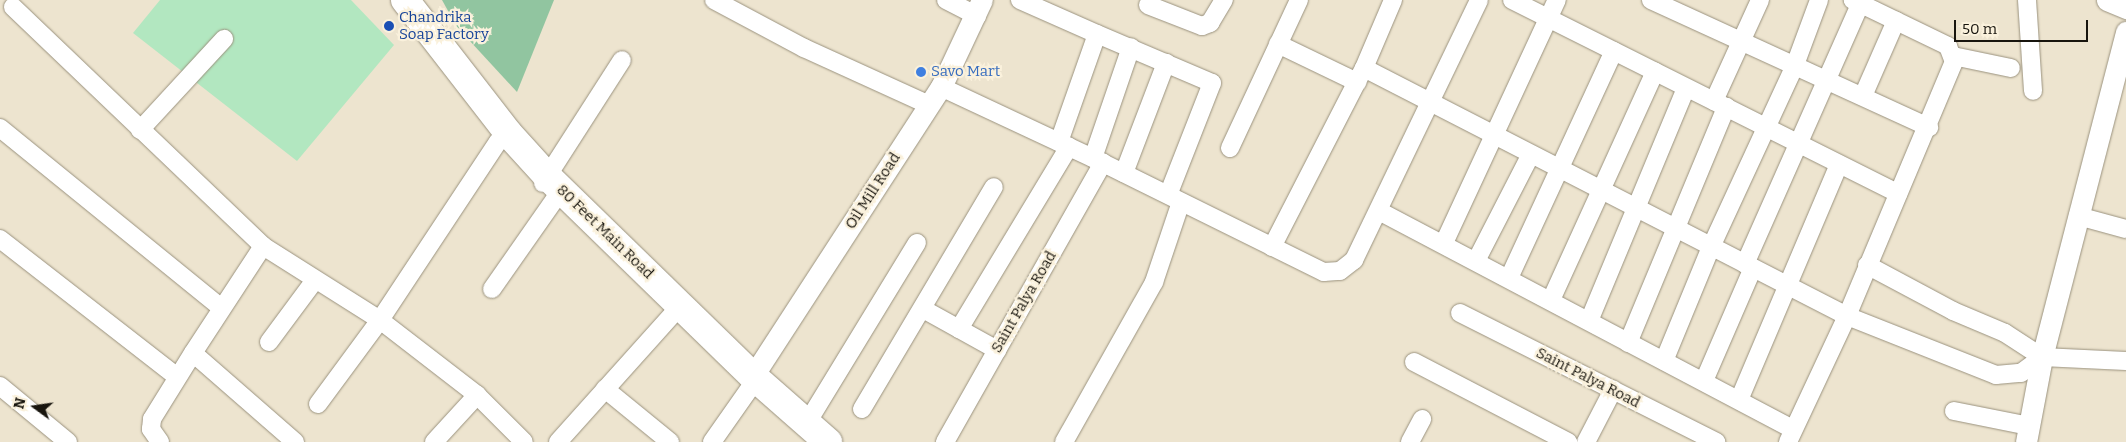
<!DOCTYPE html>
<html>
<head>
<meta charset="utf-8">
<style>
	body { margin:0 }
	#map { position:relative; width:2126px; height:442px; overflow:hidden; background:#ede4cf; font-family:Bitter,serif }
	div>[style] { position:absolute }
	[style*='--x'] { left:calc(var(--x)*1px); top:calc(var(--y)*1px); width:calc(var(--w)*1px); rotate:calc(var(--a)*1deg) }
	.green>* { inset:0; background:#b2e7c0 }
	.forest>* { inset:0; background:#91c5a0 }
	.roads { filter:drop-shadow(0 0 1px #9a927e) drop-shadow(0 0 1px #9a927e) }
	.minor>* { height:18px; margin:-9px; padding:0 9px; transform-origin:9px; border-radius:9px; background:#fff }
	.tertiary>* { height:21px; margin:-10.5px; padding:0 10.5px; transform-origin:10.5px; border-radius:10.5px; background:#fff }
	.primary>* { height:28px; margin:-14px; padding:0 14px; transform-origin:14px; border-radius:14px; background:#fff }
	.dots>* { width:14px; height:14px; translate:-50% -50%; box-sizing:border-box; border:2px solid #faf1dc; border-radius:50% }
	span { translate:-50% -50%; white-space:nowrap; text-align:center; line-height:1.15; -webkit-text-stroke:4.5px #faf1dc; paint-order:stroke }
	.transit-label { font-size:15px; color:#164399 }
	.left { translate:0 -50%; text-align:left }
	.shop-label { font-size:15px; color:#366cbe }
	.street-label { font-size:15px; color:#18150e }
	.north { position:absolute; left:10px; top:382px; width:50px; height:50px; -webkit-text-stroke:4px #faf1dc; paint-order:stroke; rotate:284deg; font-size:14px; font-weight:700; line-height:20px; text-align:center; color:#18150e }
	.north::after { content:''; display:block; margin:auto; width:18px; height:22px; background:#18150e; clip-path:polygon(50% 0,100% 100%,50% 72%,0 100%) }
	.scale { position:absolute; left:1954px; top:20px; width:134px; height:22px; box-sizing:border-box; border:2px solid #18150e; border-top:0; padding-left:6px; font-size:15px; line-height:18px; white-space:nowrap; color:#18150e; -webkit-text-stroke:4px #faf1dc; paint-order:stroke }
</style>
</head>
<body>
<div id="map">
	<div class="green">
		<i style="clip-path:polygon(160px 0,351px 0,394px 45px,297px 161px,133px 33px)"></i>
	</div>
	<div class="forest">
		<i style="clip-path:polygon(442px 0,554px 0,517px 92px,457px 27px)"></i>
	</div>
	<div class="roads">
		<div class="minor">
			<i style="--x:714;--y:0;--w:102;--a:28.1"></i>
			<i style="--x:804;--y:48;--w:137;--a:24.5"></i>
			<i style="--x:946;--y:0;--w:35;--a:27"></i>
			<i style="--x:1020;--y:0;--w:84;--a:23.8"></i>
			<i style="--x:1512;--y:0;--w:432;--a:26.6"></i>
			<i style="--x:1651;--y:0;--w:306;--a:24.6"></i>
			<i style="--x:2027;--y:0;--w:91;--a:86.2"></i>
			<i style="--x:1148;--y:5;--w:58;--a:21.3"></i>
			<i style="--x:1202;--y:26;--w:9;--a:-21"></i>
			<i style="--x:1210;--y:23;--w:27;--a:-59"></i>
			<i style="--x:13;--y:7;--w:346;--a:43.7"></i>
			<i style="--x:1278;--y:44;--w:88;--a:25.7"></i>
			<i style="--x:1953;--y:56;--w:59;--a:11.7"></i>
			<i style="--x:1364;--y:68;--w:543;--a:27.18"></i>
			<i style="--x:1847;--y:316;--w:160;--a:21.6"></i>
			<i style="--x:1996;--y:375;--w:25;--a:-5"></i>
			<i style="--x:2021;--y:373;--w:26;--a:-37"></i>
			<i style="--x:2042;--y:357;--w:84;--a:2.7"></i>
			<i style="--x:941;--y:87;--w:179;--a:25.1"></i>
			<i style="--x:1863;--y:96;--w:82;--a:-66.3"></i>
			<i style="--x:1714;--y:101;--w:111;--a:-65.5"></i>
			<i style="--x:0;--y:128;--w:284;--a:39.1"></i>
			<i style="--x:140;--y:130;--w:124;--a:-47.3"></i>
			<i style="--x:1059;--y:142;--w:114;--a:-70.6"></i>
			<i style="--x:1097;--y:34;--w:125;--a:23.1"></i>
			<i style="--x:1212;--y:83;--w:120;--a:111.4"></i>
			<i style="--x:1230;--y:148;--w:163;--a:-65"></i>
			<i style="--x:1093;--y:158;--w:117;--a:-71.1"></i>
			<i style="--x:1124;--y:173;--w:118;--a:-69.1"></i>
			<i style="--x:543;--y:183;--w:146;--a:-57.3"></i>
			<i style="--x:1379;--y:211;--w:468;--a:27.8"></i>
			<i style="--x:2078;--y:216;--w:50;--a:15.2"></i>
			<i style="--x:0;--y:239;--w:224;--a:37.9"></i>
			<i style="--x:1444;--y:243;--w:268;--a:-65.1"></i>
			<i style="--x:1272;--y:247;--w:201;--a:-62.8"></i>
			<i style="--x:1364;--y:68;--w:74;--a:-66.9"></i>
			<i style="--x:1476;--y:261;--w:120;--a:-62.8"></i>
			<i style="--x:1745;--y:264;--w:284;--a:-66.1"></i>
			<i style="--x:1867;--y:265;--w:98;--a:28.1"></i>
			<i style="--x:1953;--y:311;--w:56;--a:22.9"></i>
			<i style="--x:2005;--y:333;--w:44;--a:33"></i>
			<i style="--x:1509;--y:278;--w:250;--a:-65.2"></i>
			<i style="--x:492;--y:289;--w:110;--a:-55"></i>
			<i style="--x:1551;--y:300;--w:251;--a:-65.5"></i>
			<i style="--x:923;--y:309;--w:85;--a:29"></i>
			<i style="--x:1460;--y:313;--w:287;--a:26.7"></i>
			<i style="--x:1589;--y:321;--w:252;--a:-67.4"></i>
			<i style="--x:959;--y:329;--w:213;--a:-58.9"></i>
			<i style="--x:269;--y:342;--w:77;--a:-53.4"></i>
			<i style="--x:1628;--y:343;--w:256;--a:-67.4"></i>
			<i style="--x:1664;--y:361;--w:123;--a:-67.6"></i>
			<i style="--x:1711;--y:247;--w:200;--a:-65.2"></i>
			<i style="--x:1795;--y:65;--w:69;--a:-69.7"></i>
			<i style="--x:1414;--y:362;--w:174;--a:27.5"></i>
			<i style="--x:1704;--y:381;--w:123;--a:-66.6"></i>
			<i style="--x:0;--y:386;--w:88;--a:39.5"></i>
			<i style="--x:605;--y:389;--w:84;--a:39.2"></i>
			<i style="--x:1739;--y:400;--w:256;--a:-67"></i>
			<i style="--x:318;--y:404;--w:104;--a:-53.6"></i>
			<i style="--x:380;--y:320;--w:214;--a:-56.5"></i>
			<i style="--x:498;--y:142;--w:13;--a:-42"></i>
			<i style="--x:862;--y:409;--w:258;--a:-59.3"></i>
			<i style="--x:1954;--y:411;--w:76;--a:11.3"></i>
			<i style="--x:807;--y:423;--w:211;--a:-58.6"></i>
			<i style="--x:160;--y:442;--w:16;--a:-125"></i>
			<i style="--x:151;--y:429;--w:10;--a:-84"></i>
			<i style="--x:152;--y:419;--w:78;--a:-58.2"></i>
			<i style="--x:295;--y:442;--w:135;--a:-138.9"></i>
			<i style="--x:193;--y:353;--w:128;--a:-56.8"></i>
			<i style="--x:263;--y:246;--w:138;--a:32.3"></i>
			<i style="--x:380;--y:320;--w:123;--a:37.7"></i>
			<i style="--x:477;--y:395;--w:66;--a:45"></i>
			<i style="--x:434;--y:442;--w:64;--a:-47.5"></i>
			<i style="--x:558;--y:442;--w:171;--a:-48.1"></i>
			<i style="--x:712;--y:442;--w:66;--a:-54.9"></i>
			<i style="--x:945;--y:442;--w:321;--a:-60.5"></i>
			<i style="--x:1103;--y:163;--w:246;--a:26.3"></i>
			<i style="--x:1324;--y:272;--w:16;--a:-4"></i>
			<i style="--x:1340;--y:271;--w:18;--a:-38"></i>
			<i style="--x:1354;--y:260;--w:288;--a:-64.3"></i>
			<i style="--x:1064;--y:442;--w:184;--a:-60.6"></i>
			<i style="--x:1154;--y:282;--w:84;--a:-71.4"></i>
			<i style="--x:1410;--y:442;--w:26;--a:-62"></i>
			<i style="--x:1586;--y:442;--w:59;--a:-62.6"></i>
			<i style="--x:1788;--y:442;--w:139;--a:-64.9"></i>
			<i style="--x:1847;--y:316;--w:276;--a:-67.2"></i>
			<i style="--x:1954;--y:62;--w:17;--a:-111"></i>
			<i style="--x:1948;--y:46;--w:106;--a:-154.2"></i>
		</div>
		<div class="tertiary">
			<i style="--x:2107;--y:0;--w:21;--a:23"></i>
			<i style="--x:753;--y:376;--w:345;--a:-57"></i>
			<i style="--x:941;--y:87;--w:96;--a:-64.8"></i>
			<i style="--x:2026;--y:442;--w:86;--a:-79.3"></i>
			<i style="--x:2042;--y:357;--w:336;--a:-75.5"></i>
		</div>
		<div class="primary">
			<i style="--x:405;--y:0;--w:168;--a:52.2"></i>
			<i style="--x:508;--y:133;--w:58;--a:47.8"></i>
			<i style="--x:547;--y:176;--w:287;--a:44.2"></i>
			<i style="--x:753;--y:376;--w:100;--a:41.3"></i>
		</div>
	</div>
	<div class="dots">
		<i style="left:389px;top:26px;background:#1a4fb4"></i>
		<i style="left:921px;top:72px;background:#3f7fe0"></i>
	</div>
	<div class="transit-label">
		<span class="left" style="left:399px;top:26px">Chandrika<br>Soap Factory</span>
	</div>
	<div class="shop-label">
		<span class="left" style="left:931px;top:72px">Savo Mart</span>
	</div>
	<div class="street-label">
		<span style="left:873px;top:191px;rotate:-57deg">Oil Mill Road</span>
		<span style="left:605px;top:232px;rotate:44deg">80 Feet Main Road</span>
		<span style="left:1024px;top:302px;rotate:-60deg">Saint Palya Road</span>
		<span style="left:1588px;top:378px;rotate:27deg">Saint Palya Road</span>
	</div>
	<div class="north">N</div>
	<div class="scale">50 m</div>
</div>
</body>
</html>
